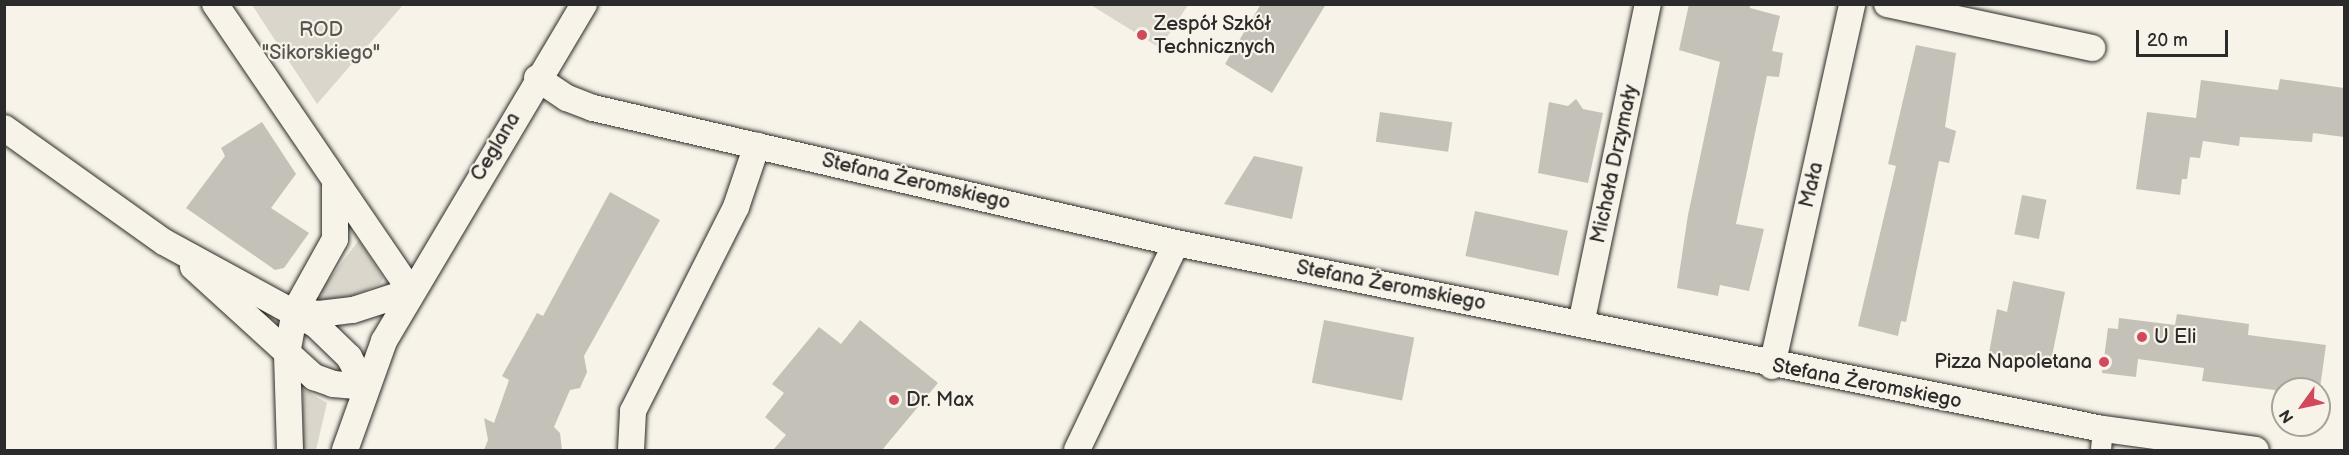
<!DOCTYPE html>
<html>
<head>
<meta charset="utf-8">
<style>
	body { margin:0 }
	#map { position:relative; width:2349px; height:455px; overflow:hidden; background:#f7f3e8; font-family:"Balsamiq Sans",sans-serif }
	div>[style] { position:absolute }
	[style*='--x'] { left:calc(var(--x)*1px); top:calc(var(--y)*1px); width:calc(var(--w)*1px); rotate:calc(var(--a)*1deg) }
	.green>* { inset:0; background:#dad6cc }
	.building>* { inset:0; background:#c4c1b9; transform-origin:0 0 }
	.roads { filter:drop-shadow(0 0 2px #2b2b2b) drop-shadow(0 0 2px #2b2b2b) }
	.pedestrian>* { height:20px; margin:-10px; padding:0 10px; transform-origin:10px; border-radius:10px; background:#f7f3e8 }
	.minor>* { height:26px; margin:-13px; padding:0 13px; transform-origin:13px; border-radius:13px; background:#f7f3e8 }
	.dots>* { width:16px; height:16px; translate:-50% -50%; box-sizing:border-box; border:3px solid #f7f3e8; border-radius:50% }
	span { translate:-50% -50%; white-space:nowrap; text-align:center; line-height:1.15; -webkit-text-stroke:4.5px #f7f3e8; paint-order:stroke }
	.poi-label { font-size:20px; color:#2b2b2b }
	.left { translate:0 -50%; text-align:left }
	.right { translate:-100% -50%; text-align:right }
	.park-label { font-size:20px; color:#575653 }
	.street-label { font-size:20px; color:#2b2b2b }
	.frame { position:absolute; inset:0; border:6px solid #2b2b2b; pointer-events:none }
	.north { position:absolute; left:2271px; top:377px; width:60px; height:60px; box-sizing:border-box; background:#f7f3e8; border:2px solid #a5a39c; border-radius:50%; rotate:237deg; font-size:16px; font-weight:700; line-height:24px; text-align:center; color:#2b2b2b }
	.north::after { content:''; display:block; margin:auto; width:21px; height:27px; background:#d1495b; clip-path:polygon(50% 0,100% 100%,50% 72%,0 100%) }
	.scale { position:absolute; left:2136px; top:30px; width:92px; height:27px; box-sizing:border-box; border:3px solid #2b2b2b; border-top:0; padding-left:8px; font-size:18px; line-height:21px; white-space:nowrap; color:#2b2b2b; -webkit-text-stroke:4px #f7f3e8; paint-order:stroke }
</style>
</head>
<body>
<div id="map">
	<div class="green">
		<i style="clip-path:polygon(252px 5px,403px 5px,317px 104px)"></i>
		<i style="clip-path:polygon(1091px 5px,1188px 5px,1160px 48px)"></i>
		<i style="clip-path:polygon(359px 240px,383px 278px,381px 283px,345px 300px,316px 303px,315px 298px)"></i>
		<i style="clip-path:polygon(303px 389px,327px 403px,316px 450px,303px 450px)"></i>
	</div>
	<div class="building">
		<i style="clip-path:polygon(1261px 4px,1326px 4px,1272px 93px,1225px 64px)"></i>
		<i style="clip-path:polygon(1689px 4px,1750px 4px,1750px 8px,1780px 16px,1772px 51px,1783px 53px,1779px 77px,1767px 76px,1736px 224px,1764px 229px,1749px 291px,1720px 285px,1718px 296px,1677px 288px,1688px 215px,1720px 62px,1679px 50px)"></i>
		<i style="clip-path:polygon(1916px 45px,1956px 53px,1945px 127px,1956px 131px,1949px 163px,1939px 161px,1906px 322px,1901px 321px,1898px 336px,1858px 326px,1896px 166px,1888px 164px)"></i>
		<i style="clip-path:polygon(2280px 79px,2344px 88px,2344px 137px,2313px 133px,2312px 142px,2240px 137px,2239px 146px,2203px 141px,2200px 158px,2190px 157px,2187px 179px,2182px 179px,2180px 195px,2136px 189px,2147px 112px,2196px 118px,2201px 80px,2278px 90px)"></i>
		<i style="clip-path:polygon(1576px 99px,1583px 109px,1603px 113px,1588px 183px,1538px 173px,1549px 102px,1568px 106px)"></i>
		<i style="left:1380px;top:112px;width:73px;height:30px;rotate:8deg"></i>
		<i style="clip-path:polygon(262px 122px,296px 174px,271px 208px,309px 233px,284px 268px,275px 270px,186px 208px,225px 156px,221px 148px)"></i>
		<i style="clip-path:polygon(1254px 156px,1303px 167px,1292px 219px,1224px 204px)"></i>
		<i style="clip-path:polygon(610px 192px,660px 220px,584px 356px,587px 372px,580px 388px,570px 390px,554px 427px,560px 433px,562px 450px,484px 450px,488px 440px,484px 418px,494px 423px,509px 380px,502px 376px,537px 313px,543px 316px)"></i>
		<i style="left:2022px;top:195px;width:25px;height:40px;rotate:11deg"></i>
		<i style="left:1475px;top:211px;width:95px;height:46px;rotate:12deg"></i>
		<i style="clip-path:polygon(2013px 281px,2065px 292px,2050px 366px,1989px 353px,1997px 309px,2007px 312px)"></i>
		<i style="clip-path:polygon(2177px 314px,2249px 324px,2248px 335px,2326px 345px,2319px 395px,2319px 389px,2283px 389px,2283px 406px,2273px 405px,2275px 390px,2202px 381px,2204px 368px,2138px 359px,2136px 377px,2102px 373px,2108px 328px,2118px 329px,2119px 318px,2175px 325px)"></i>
		<i style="clip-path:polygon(860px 320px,938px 383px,882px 450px,773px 450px,786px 435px,765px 417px,784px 393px,772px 384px,819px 327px,841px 344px)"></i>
		<i style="left:1324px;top:320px;width:92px;height:64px;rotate:11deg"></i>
	</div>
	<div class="roads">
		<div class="pedestrian">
			<i style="--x:2101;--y:450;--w:21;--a:-85"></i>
		</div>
		<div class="minor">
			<i style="--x:215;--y:4;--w:348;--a:55.7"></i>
			<i style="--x:1887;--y:4;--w:210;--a:12.1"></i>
			<i style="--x:537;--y:78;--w:36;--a:34"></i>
			<i style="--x:567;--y:98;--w:28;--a:21"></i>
			<i style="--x:593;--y:108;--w:598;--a:13.04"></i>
			<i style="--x:1176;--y:243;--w:945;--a:11.35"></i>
			<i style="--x:2103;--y:429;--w:154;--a:7.8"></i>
			<i style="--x:4;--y:128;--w:196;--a:35.5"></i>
			<i style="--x:164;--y:242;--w:173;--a:28.6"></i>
			<i style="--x:316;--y:325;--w:46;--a:44.1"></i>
			<i style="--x:349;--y:357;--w:34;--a:62"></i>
			<i style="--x:193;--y:267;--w:164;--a:42.3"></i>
			<i style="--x:314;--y:377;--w:20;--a:20"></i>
			<i style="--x:333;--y:384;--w:32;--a:5"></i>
			<i style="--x:295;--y:311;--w:24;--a:7"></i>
			<i style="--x:319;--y:314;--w:34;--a:-7"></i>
			<i style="--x:353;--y:310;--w:61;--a:-18.1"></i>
			<i style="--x:1581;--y:324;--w:327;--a:-78.2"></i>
			<i style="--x:1772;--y:366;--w:371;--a:-77.5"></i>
			<i style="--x:290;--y:450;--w:96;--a:-91.8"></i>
			<i style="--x:287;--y:354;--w:44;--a:-79.5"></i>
			<i style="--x:295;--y:311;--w:82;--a:-60.9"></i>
			<i style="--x:335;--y:239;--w:54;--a:-90"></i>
			<i style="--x:345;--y:450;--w:116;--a:-70.3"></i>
			<i style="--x:384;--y:341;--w:392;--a:-59.3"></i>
			<i style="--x:631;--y:450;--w:39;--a:-87"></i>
			<i style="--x:633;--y:411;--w:229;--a:-63.2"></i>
			<i style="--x:736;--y:207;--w:65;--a:-71.3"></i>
			<i style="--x:1077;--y:450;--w:229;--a:-64.4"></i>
		</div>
	</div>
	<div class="dots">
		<i style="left:1142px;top:35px;background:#d1495b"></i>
		<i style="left:2142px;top:337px;background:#d1495b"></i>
		<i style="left:2104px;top:362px;background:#d1495b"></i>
		<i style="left:894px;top:400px;background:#d1495b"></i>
	</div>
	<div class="poi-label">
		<span class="left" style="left:1154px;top:36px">Zespół Szkół<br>Technicznych</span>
		<span class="left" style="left:2154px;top:337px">U Eli</span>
		<span class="right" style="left:2092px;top:362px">Pizza Napoletana</span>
		<span class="left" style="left:906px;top:400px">Dr. Max</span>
	</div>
	<div class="park-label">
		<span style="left:321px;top:42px">ROD<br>"Sikorskiego"</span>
	</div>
	<div class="street-label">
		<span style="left:496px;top:147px;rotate:-59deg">Ceglana</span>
		<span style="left:1615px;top:164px;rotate:-78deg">Michała Drzymały</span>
		<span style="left:916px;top:182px;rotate:13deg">Stefana Żeromskiego</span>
		<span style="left:1812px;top:185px;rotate:-77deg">Mała</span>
		<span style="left:1391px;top:286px;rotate:11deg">Stefana Żeromskiego</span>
		<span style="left:1867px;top:384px;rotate:11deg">Stefana Żeromskiego</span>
	</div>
	<div class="frame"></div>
	<div class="north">N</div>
	<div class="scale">20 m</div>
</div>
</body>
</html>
